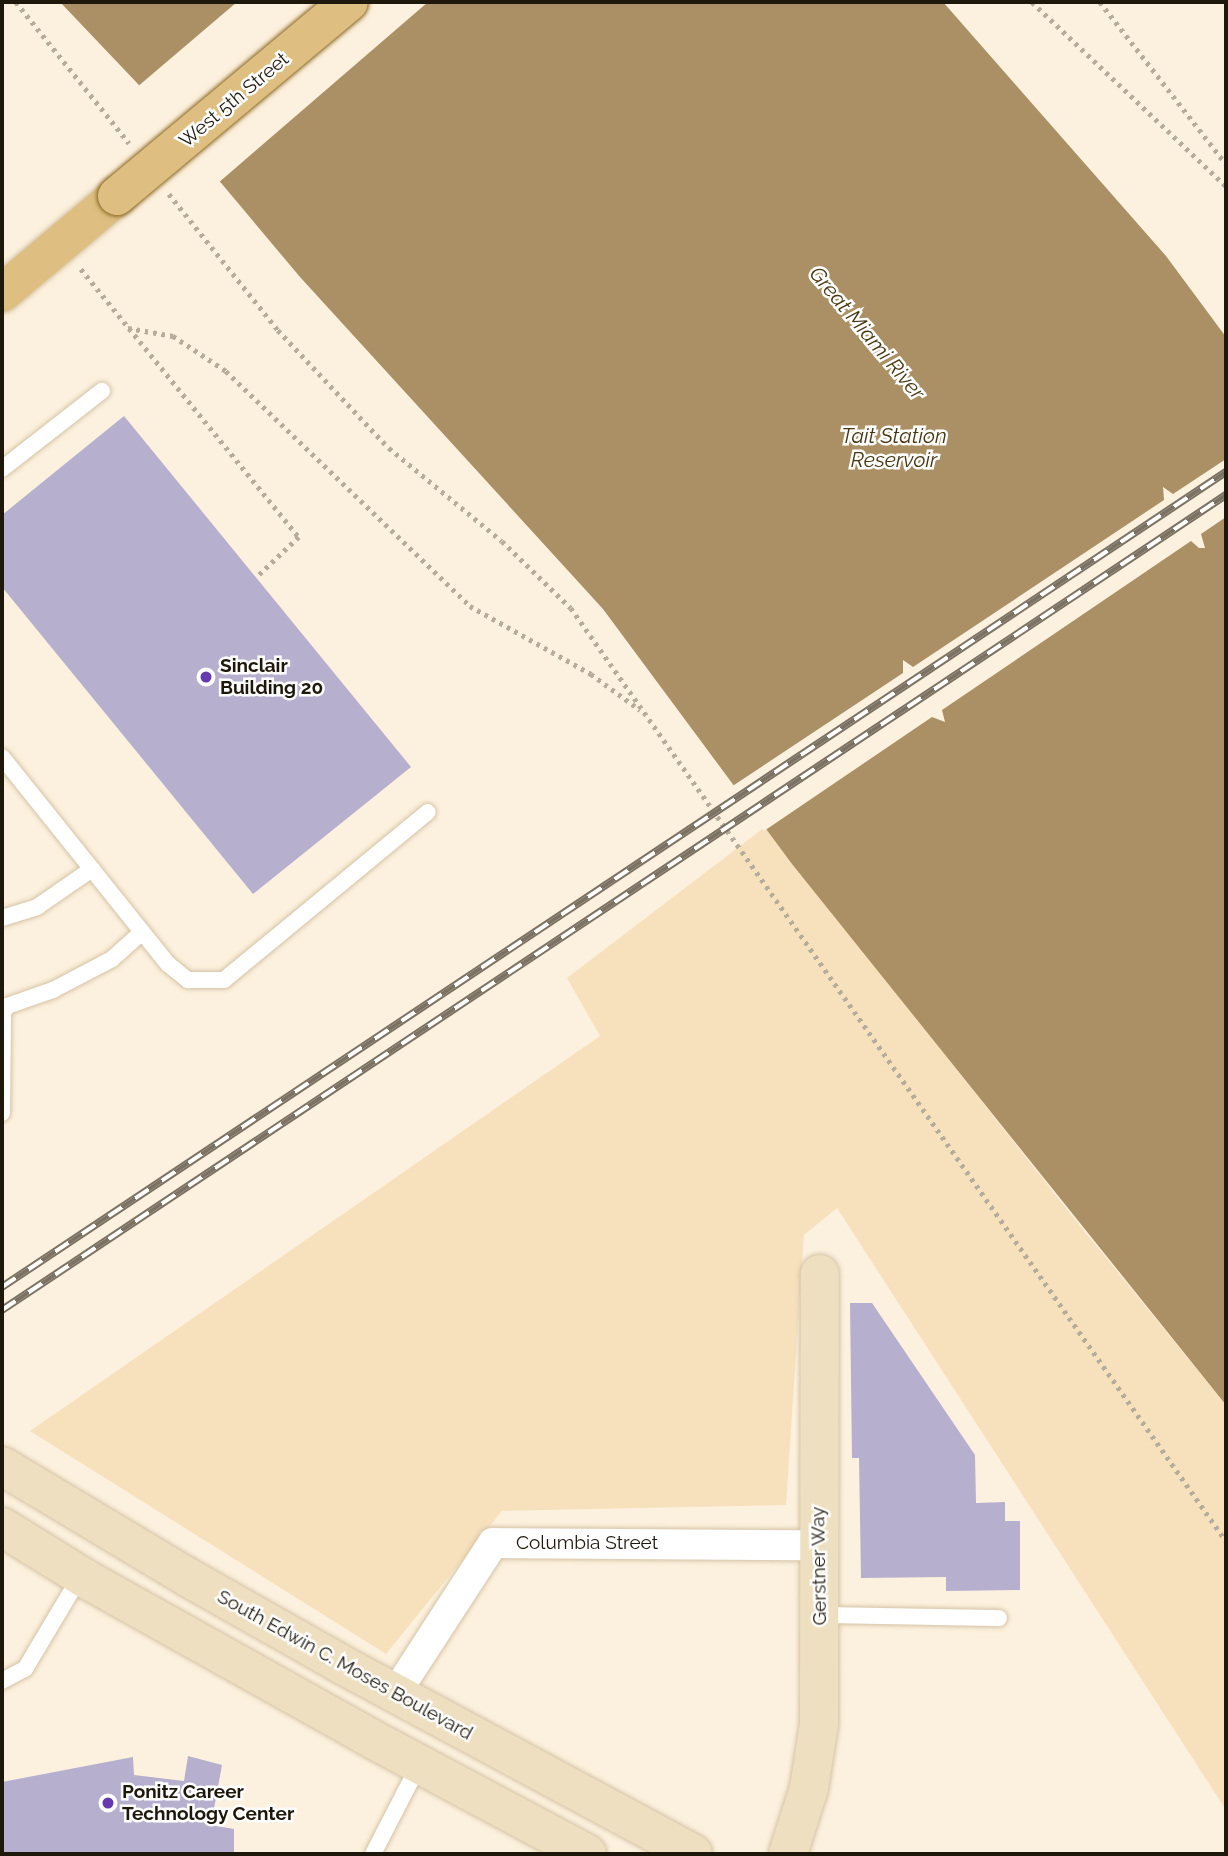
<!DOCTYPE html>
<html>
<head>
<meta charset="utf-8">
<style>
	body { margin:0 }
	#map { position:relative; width:1228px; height:1856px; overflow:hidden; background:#fcf1de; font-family:Raleway,sans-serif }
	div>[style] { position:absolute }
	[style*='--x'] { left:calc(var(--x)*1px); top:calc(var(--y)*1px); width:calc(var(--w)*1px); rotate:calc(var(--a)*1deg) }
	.green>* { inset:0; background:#f7e1bd }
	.water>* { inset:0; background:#aa9064 }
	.pier>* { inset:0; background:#fcf1de }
	.building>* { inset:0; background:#b7afce }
	.path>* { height:4.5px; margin-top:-2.25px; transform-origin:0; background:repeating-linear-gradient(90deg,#b6ac9c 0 3.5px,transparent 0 8.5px) }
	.roads { filter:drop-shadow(0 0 2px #d5c3a5) drop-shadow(0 0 2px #d5c3a5) }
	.lane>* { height:16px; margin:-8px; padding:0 8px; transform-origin:8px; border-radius:8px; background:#fff }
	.street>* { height:30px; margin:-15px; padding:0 15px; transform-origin:15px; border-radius:15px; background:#fff }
	.secondary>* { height:38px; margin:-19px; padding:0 19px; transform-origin:19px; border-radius:19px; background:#eedfc0 }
	.primary>* { height:38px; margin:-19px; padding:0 19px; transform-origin:19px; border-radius:19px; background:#debf81 }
	.rail>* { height:8px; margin-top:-4px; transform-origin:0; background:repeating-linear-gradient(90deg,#fff 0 16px,#7b7264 0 32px); box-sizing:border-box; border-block:2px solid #7b7264 }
	.bridges { filter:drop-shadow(0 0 2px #8c6821) drop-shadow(0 0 2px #8c6821) }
	.primary-bridge>* { height:38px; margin:-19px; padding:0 19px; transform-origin:19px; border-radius:19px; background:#debf81 }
	.dots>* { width:19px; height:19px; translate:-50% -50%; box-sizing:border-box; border:4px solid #fff; border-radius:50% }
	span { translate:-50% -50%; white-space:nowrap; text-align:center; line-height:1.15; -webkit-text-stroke:5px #fff; paint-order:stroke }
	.street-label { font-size:19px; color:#1e170c }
	.poi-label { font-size:19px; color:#1e170c; font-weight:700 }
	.left { translate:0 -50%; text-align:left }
	.water-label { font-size:21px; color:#483510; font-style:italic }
	.frame { position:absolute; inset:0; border:4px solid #1e170c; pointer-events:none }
</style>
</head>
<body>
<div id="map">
	<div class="green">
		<i style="clip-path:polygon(765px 827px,1077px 1222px,1226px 1405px,1226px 1810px,837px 1208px,804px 1235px,786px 1505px,502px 1511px,386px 1654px,30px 1431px,600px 1036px,567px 978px)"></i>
	</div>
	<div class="water">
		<i style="clip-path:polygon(60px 2px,943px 2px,1166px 256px,1226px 337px,1226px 1405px,792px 864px,603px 609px,300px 277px,138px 84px)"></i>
	</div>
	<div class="pier">
		<i style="clip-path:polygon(237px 2px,428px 2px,217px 184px,136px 88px)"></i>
		<i style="clip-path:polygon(1226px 459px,1226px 517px,1201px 534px,1205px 548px,1199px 548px,1191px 541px,942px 710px,945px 722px,932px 717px,764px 831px,731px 787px,903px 673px,903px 660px,913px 667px,1164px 500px,1163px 487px,1173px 494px)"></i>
	</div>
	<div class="building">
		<i style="clip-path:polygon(124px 416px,411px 767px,253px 894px,2px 587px,2px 515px)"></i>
		<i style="clip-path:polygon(850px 1303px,872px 1303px,975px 1455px,976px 1503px,1005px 1502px,1005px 1521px,1020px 1521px,1020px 1590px,946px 1591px,946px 1577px,861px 1578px,859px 1458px,852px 1458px)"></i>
		<i style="clip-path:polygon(188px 1756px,222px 1765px,211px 1825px,234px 1829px,234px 1854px,2px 1854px,2px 1782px,133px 1757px,134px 1775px,184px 1781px)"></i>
	</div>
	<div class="path">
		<i style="--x:16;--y:2;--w:181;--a:51.3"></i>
		<i style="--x:1032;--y:2;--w:267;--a:43.5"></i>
		<i style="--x:1100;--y:2;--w:205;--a:52.1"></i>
		<i style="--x:169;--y:194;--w:174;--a:51.3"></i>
		<i style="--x:278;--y:330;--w:162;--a:46.8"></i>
		<i style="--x:389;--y:448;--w:146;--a:39.5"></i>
		<i style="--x:502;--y:541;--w:96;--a:44.2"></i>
		<i style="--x:571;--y:608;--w:1140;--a:54.93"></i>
		<i style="--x:81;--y:269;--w:345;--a:50.9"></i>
		<i style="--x:299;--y:537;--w:59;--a:136.4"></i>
		<i style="--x:128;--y:328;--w:46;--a:10.1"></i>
		<i style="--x:173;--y:336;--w:64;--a:33.4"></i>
		<i style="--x:226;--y:371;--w:339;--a:43.9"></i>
		<i style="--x:470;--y:606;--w:139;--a:29.3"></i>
		<i style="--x:591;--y:674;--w:61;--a:36.3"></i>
	</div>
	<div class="roads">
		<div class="lane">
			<i style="--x:2;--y:469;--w:127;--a:-38"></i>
			<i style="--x:2;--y:757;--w:265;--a:51.3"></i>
			<i style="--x:168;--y:964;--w:26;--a:39"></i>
			<i style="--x:188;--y:980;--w:36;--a:0"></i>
			<i style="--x:224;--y:980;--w:264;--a:-39.5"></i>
			<i style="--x:2;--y:918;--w:37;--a:-17"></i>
			<i style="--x:37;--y:907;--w:67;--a:-34.6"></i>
			<i style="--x:2;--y:1113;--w:100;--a:-89.4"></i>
			<i style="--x:3;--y:1013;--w:8;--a:-60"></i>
			<i style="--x:7;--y:1006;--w:49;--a:-19.2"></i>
			<i style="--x:53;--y:990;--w:67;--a:-27.7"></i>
			<i style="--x:112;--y:959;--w:40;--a:-42"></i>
			<i style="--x:820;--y:1615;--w:179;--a:1"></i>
			<i style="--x:2;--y:1681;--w:26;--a:-28"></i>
			<i style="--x:25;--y:1669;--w:109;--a:-59.2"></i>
			<i style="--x:373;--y:1854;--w:100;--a:-62.7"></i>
		</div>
		<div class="street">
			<i style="--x:395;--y:1694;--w:180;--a:-57"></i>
			<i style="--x:493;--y:1543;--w:326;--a:0.4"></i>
		</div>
		<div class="secondary">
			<i style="--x:2;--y:1466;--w:218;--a:30.9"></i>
			<i style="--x:189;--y:1578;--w:172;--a:29.5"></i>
			<i style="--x:339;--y:1663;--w:402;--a:28.3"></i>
			<i style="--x:2;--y:1527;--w:99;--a:31.8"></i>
			<i style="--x:86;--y:1579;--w:328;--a:29.2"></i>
			<i style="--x:372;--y:1739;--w:244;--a:28.1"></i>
			<i style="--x:788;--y:1854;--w:69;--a:-72.3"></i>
			<i style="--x:809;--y:1788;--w:65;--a:-81.1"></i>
			<i style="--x:819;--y:1724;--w:450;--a:-89.9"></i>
		</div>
		<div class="primary">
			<i style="--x:2;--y:293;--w:150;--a:-40.1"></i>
		</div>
	</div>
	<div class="rail">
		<i style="--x:2;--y:1287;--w:1471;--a:-33.66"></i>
		<i style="--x:2;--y:1310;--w:1471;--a:-33.66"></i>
	</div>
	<div class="bridges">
		<div class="primary-bridge">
			<i style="--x:117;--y:196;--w:302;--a:-39.9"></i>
		</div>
	</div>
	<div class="dots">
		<i style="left:206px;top:677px;background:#6639b0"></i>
		<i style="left:108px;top:1803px;background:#6639b0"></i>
	</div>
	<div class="street-label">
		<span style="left:234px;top:100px;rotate:-40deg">West 5th Street</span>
		<span style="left:587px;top:1543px">Columbia Street</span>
		<span style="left:819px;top:1566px;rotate:-91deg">Gerstner Way</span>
		<span style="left:345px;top:1665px;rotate:29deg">South Edwin C. Moses Boulevard</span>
	</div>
	<div class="poi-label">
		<span class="left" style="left:220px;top:677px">Sinclair<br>Building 20</span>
		<span class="left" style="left:122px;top:1803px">Ponitz Career<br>Technology Center</span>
	</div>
	<div class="water-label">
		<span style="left:867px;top:333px;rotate:50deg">Great Miami River</span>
		<span style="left:894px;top:448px">Tait Station<br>Reservoir</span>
	</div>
	<div class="frame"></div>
</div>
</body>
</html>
